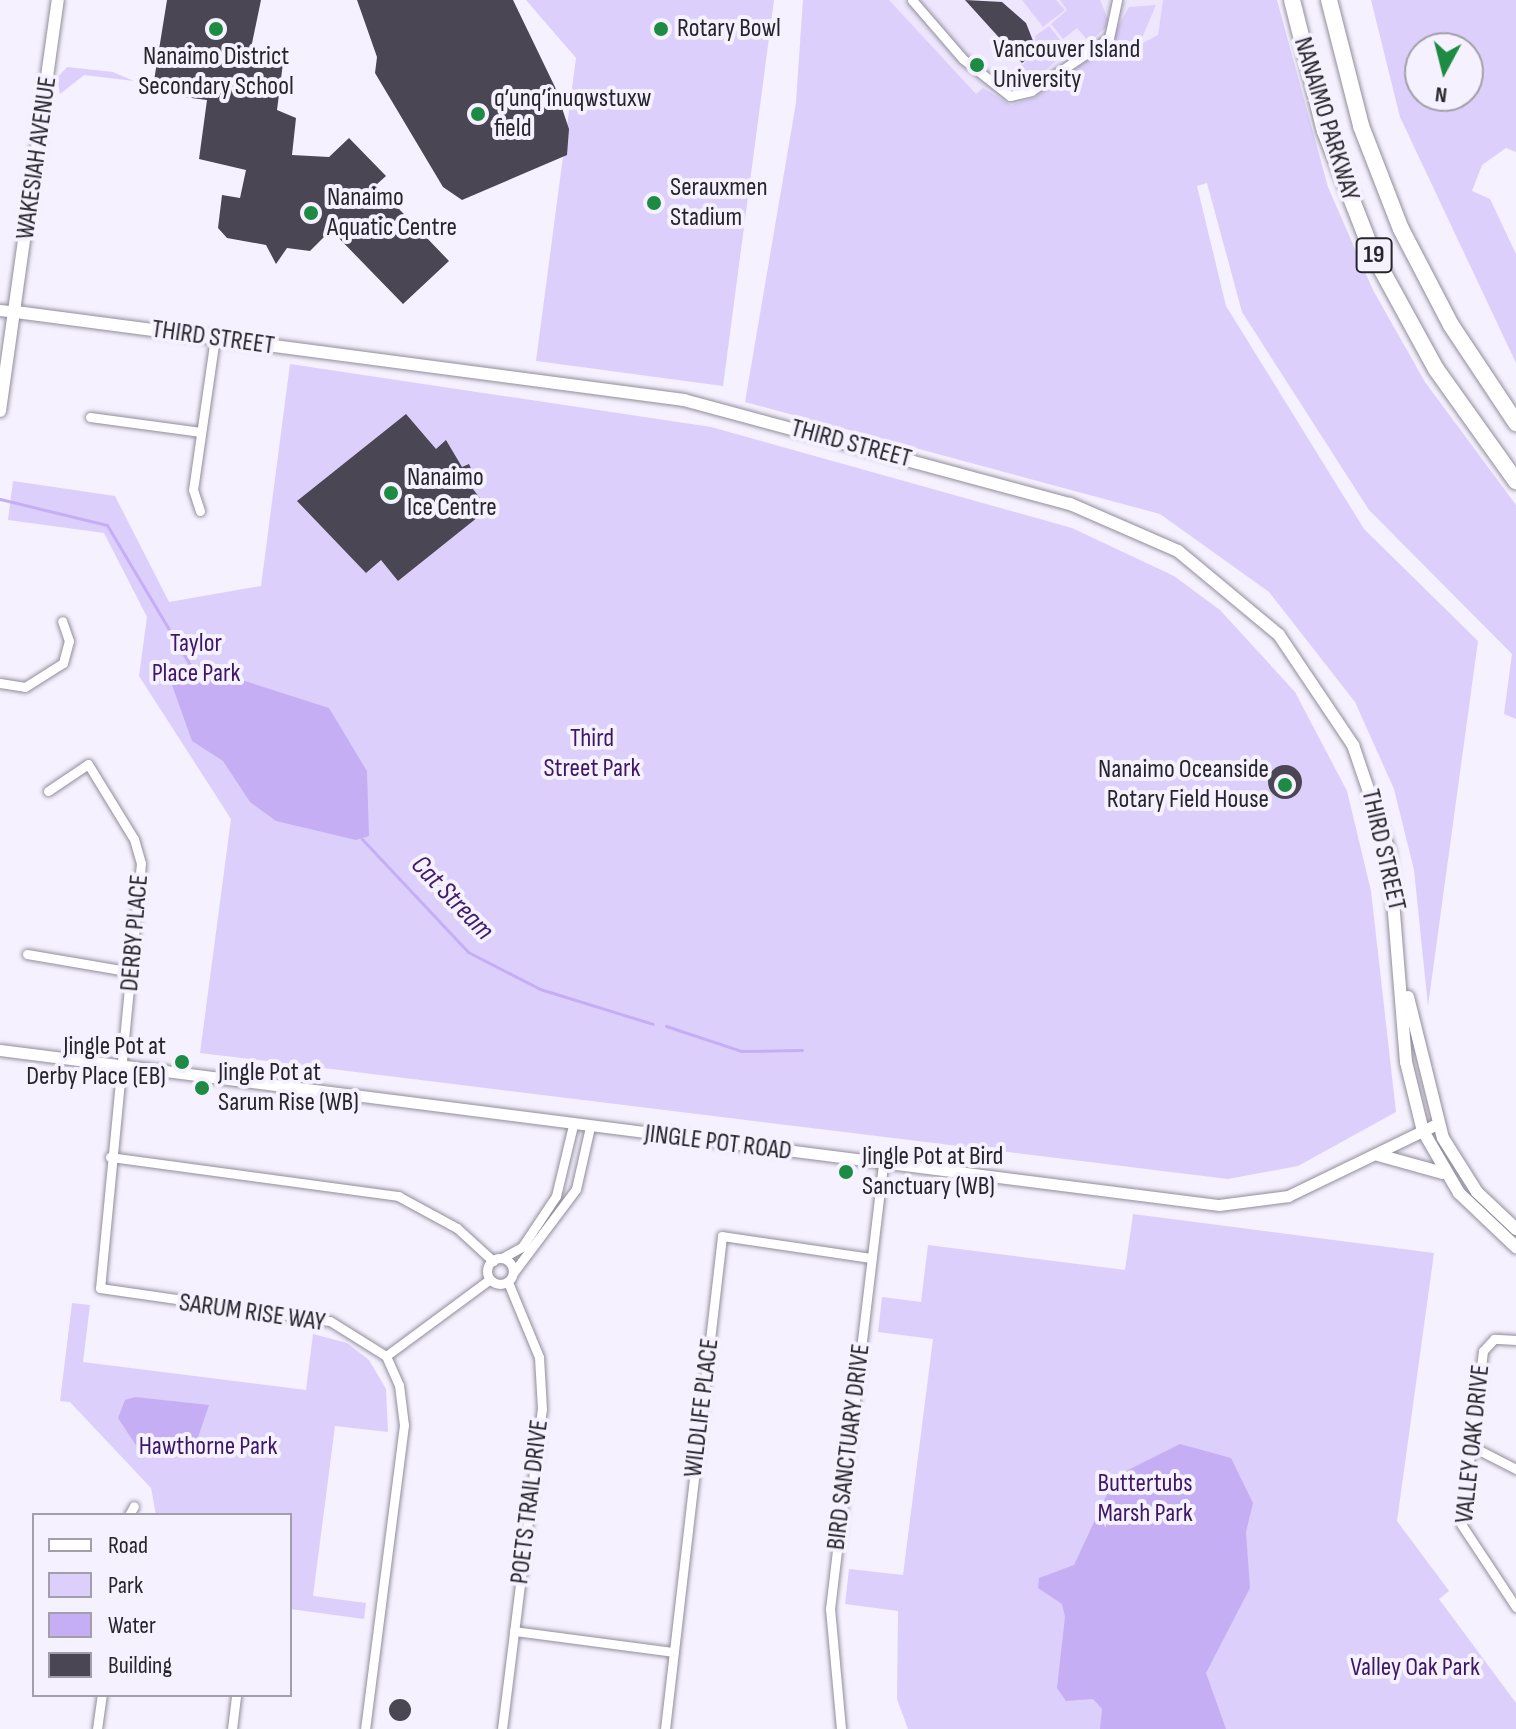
<!DOCTYPE html>
<html>
<head>
<meta charset="utf-8">
<style>
	body { margin:0 }
	#map { position:relative; width:1516px; height:1729px; overflow:hidden; background:#f5f1fe; font-family:"Sofia Sans Condensed",sans-serif }
	div>[style] { position:absolute }
	[style*='--x'] { left:calc(var(--x)*1px); top:calc(var(--y)*1px); width:calc(var(--w)*1px); rotate:calc(var(--a)*1deg) }
	.built>* { inset:0; background:#ede6fd }
	.green>* { inset:0; background:#ddcffb }
	.water>* { inset:0; background:#c6aef4 }
	.stream>* { height:3px; margin:-1.5px; padding:0 1.5px; transform-origin:1.5px; border-radius:1.5px; background:#c6aef4 }
	.building>* { inset:0; background:#4a4653 }
	.round { border-radius:50% }
	.roads { filter:drop-shadow(0 0 2px #918d9b) drop-shadow(0 0 2px #918d9b) }
	.minor>* { height:9px; margin:-4.5px; padding:0 4.5px; transform-origin:4.5px; border-radius:4.5px; background:#fff }
	.minor>.ring { margin:-4.5px; padding:0; box-sizing:content-box; background:none; border:9px solid #fff; border-radius:50% }
	.tertiary>* { height:11px; margin:-5.5px; padding:0 5.5px; transform-origin:5.5px; border-radius:5.5px; background:#fff }
	.secondary>* { height:12px; margin:-6px; padding:0 6px; transform-origin:6px; border-radius:6px; background:#fff }
	.trunk>* { height:16px; margin:-8px; padding:0 8px; transform-origin:8px; border-radius:8px; background:#fff }
	.dots>* { width:22px; height:22px; translate:-50% -50%; box-sizing:border-box; border:4px solid #f5f1fe; border-radius:50% }
	span { translate:-50% -50%; white-space:nowrap; text-align:center; line-height:1.15; -webkit-text-stroke:8px #f5f1fe; paint-order:stroke }
	.shield-label span { padding:2px 6px; background:#f5f1fe; border:2px solid; border-radius:6px; -webkit-text-stroke-width:0 }
	.shield-label { font-size:24px; color:#27252b; font-weight:700 }
	.poi-label { font-size:26px; color:#27252b }
	.left { translate:0 -50%; text-align:left }
	.right { translate:-100% -50%; text-align:right }
	.street-label { font-size:26px; color:#27252b }
	.park-label { font-size:26px; color:#3d1868 }
	.water-label { font-size:28px; color:#401c6c; font-style:italic }
	.legend { position:absolute; left:32px; top:1513px; width:260px; height:184px; box-sizing:border-box; background:#f5f1fe; border:2px solid #a39faa; margin:0; padding:10px 14px; list-style:none; font-size:24px; color:#27252b }
	.legend li { display:flex; align-items:center; gap:16px; height:40px }
	.legend b { width:40px; border:2px solid #a39faa }
	.north { position:absolute; left:1404px; top:32px; width:80px; height:80px; box-sizing:border-box; background:#f5f1fe; border:2px solid #a39faa; border-radius:50%; rotate:187deg; font-size:22px; font-weight:700; line-height:32px; text-align:center; color:#27252b }
	.north::after { content:''; display:block; margin:auto; width:28px; height:36px; background:#1d8b43; clip-path:polygon(50% 0,100% 100%,50% 72%,0 100%) }
</style>
</head>
<body>
<div id="map">
	<div class="built">
		<i style="clip-path:polygon(803px 0,1163px 0,1143px 151px,796px 103px)"></i>
	</div>
	<div class="green">
		<i style="clip-path:polygon(526px 0,774px 0,723px 386px,536px 361px,576px 58px)"></i>
		<i style="clip-path:polygon(803px 0,889px 0,976px 94px,983px 88px,1011px 105px,1034px 98px,1106px 47px,1129px 7px,1156px 5px,1139px 45px,1158px 35px,1163px 0,1277px 0,1328px 187px,1373px 290px,1425px 382px,1516px 505px,1516px 719px,1504px 714px,1512px 654px,1369px 510px,1242px 312px,1207px 183px,1197px 186px,1226px 306px,1364px 529px,1478px 641px,1428px 1006px,1414px 870px,1394px 789px,1355px 702px,1269px 592px,1160px 514px,745px 402px,796px 103px)"></i>
		<i style="clip-path:polygon(1022px 0,1056px 0,1065px 10px,1043px 27px)"></i>
		<i style="clip-path:polygon(1060px 0,1100px 0,1110px 24px,1089px 42px,1077px 28px,1063px 39px,1051px 24px,1067px 10px)"></i>
		<i style="clip-path:polygon(evenodd,1371px 0,1516px 0,1516px 152px,1506px 148px,1482px 165px,1472px 191px,1490px 199px,1516px 254px,1516px 363px,1400px 117px,1371px 0,1420px 48px,1468px 48px,1468px 96px,1420px 96px,1420px 48px)"></i>
		<i style="clip-path:polygon(1049px 26px,1061px 41px,1058px 59px,1029px 85px,1000px 84px,1037px 52px,1035px 36px)"></i>
		<i style="clip-path:polygon(67px 67px,113px 72px,134px 81px,84px 75px,60px 94px,57px 78px)"></i>
		<i style="clip-path:polygon(290px 364px,711px 427px,1072px 528px,1174px 576px,1220px 610px,1295px 692px,1347px 791px,1371px 891px,1396px 1112px,1298px 1166px,1228px 1179px,200px 1053px,231px 819px,139px 676px,147px 617px,104px 533px,8px 520px,13px 481px,115px 496px,169px 602px,261px 586px)"></i>
		<i style="clip-path:polygon(1133px 1214px,1434px 1253px,1397px 1521px,1449px 1591px,1439px 1599px,1516px 1703px,1516px 1729px,908px 1729px,897px 1699px,898px 1611px,845px 1604px,849px 1569px,903px 1575px,933px 1339px,878px 1332px,882px 1297px,921px 1302px,928px 1245px,1125px 1270px)"></i>
		<i style="clip-path:polygon(72px 1303px,90px 1305px,83px 1362px,306px 1390px,313px 1334px,347px 1343px,369px 1360px,386px 1389px,388px 1432px,335px 1426px,313px 1596px,366px 1603px,364px 1619px,290px 1609px,290px 1515px,156px 1515px,151px 1488px,70px 1402px,60px 1401px)"></i>
	</div>
	<div class="water">
		<i style="clip-path:polygon(220px 673px,329px 708px,367px 771px,369px 836px,356px 840px,276px 821px,250px 802px,223px 761px,192px 741px,172px 685px,178px 677px)"></i>
		<i style="clip-path:polygon(135px 1397px,209px 1405px,193px 1452px,167px 1458px,139px 1450px,118px 1418px,125px 1400px)"></i>
		<i style="clip-path:polygon(1180px 1444px,1231px 1458px,1253px 1503px,1246px 1532px,1250px 1588px,1206px 1673px,1226px 1729px,1100px 1729px,1102px 1709px,1093px 1699px,1066px 1701px,1057px 1688px,1065px 1617px,1062px 1604px,1038px 1588px,1039px 1578px,1074px 1565px,1108px 1492px,1128px 1470px)"></i>
	</div>
	<div class="stream">
		<i style="--x:0;--y:499;--w:110;--a:13.7"></i>
		<i style="--x:107;--y:525;--w:174;--a:59.3"></i>
		<i style="--x:362;--y:839;--w:155;--a:46.8"></i>
		<i style="--x:468;--y:952;--w:81;--a:27.2"></i>
		<i style="--x:540;--y:989;--w:118;--a:17.2"></i>
		<i style="--x:666;--y:1026;--w:79;--a:18.4"></i>
		<i style="--x:741;--y:1051;--w:61;--a:-0.9"></i>
	</div>
	<div class="building">
		<i style="clip-path:polygon(167px 0,261px 0,250px 53px,283px 63px,277px 110px,296px 118px,292px 155px,329px 157px,349px 138px,386px 176px,376px 185px,449px 261px,403px 304px,331px 230px,310px 251px,287px 248px,276px 264px,266px 245px,227px 238px,218px 228px,222px 195px,240px 198px,246px 170px,199px 159px,207px 100px,152px 93px)"></i>
		<i style="clip-path:polygon(357px 0,513px 0,555px 87px,569px 129px,567px 155px,462px 200px,443px 187px,375px 73px,377px 57px)"></i>
		<i style="clip-path:polygon(965px 0,1002px 2px,1026px 23px,1037px 51px,1022px 63px)"></i>
		<i style="clip-path:polygon(406px 414px,436px 449px,446px 440px,462px 467px,469px 464px,476px 480px,470px 485px,488px 509px,398px 581px,381px 560px,366px 573px,297px 501px)"></i>
		<i class="round" style="left:1268px;top:765px;width:34px;height:34px"></i>
		<i class="round" style="left:389px;top:1699px;width:22px;height:22px"></i>
	</div>
	<div class="roads">
		<div class="minor">
			<i style="--x:912;--y:0;--w:78;--a:49.2"></i>
			<i style="--x:963;--y:59;--w:60;--a:38.2"></i>
			<i style="--x:1010;--y:96;--w:22;--a:-13"></i>
			<i style="--x:1031;--y:91;--w:94;--a:-34.2"></i>
			<i style="--x:1109;--y:38;--w:39;--a:-78"></i>
			<i style="--x:90;--y:417;--w:112;--a:7.7"></i>
			<i style="--x:200;--y:511;--w:22;--a:-108"></i>
			<i style="--x:193;--y:490;--w:155;--a:-81.8"></i>
			<i style="--x:0;--y:683;--w:25;--a:9"></i>
			<i style="--x:25;--y:687;--w:45;--a:-32.3"></i>
			<i style="--x:63;--y:663;--w:23;--a:-75"></i>
			<i style="--x:69;--y:641;--w:21;--a:-109"></i>
			<i style="--x:48;--y:791;--w:48;--a:-34"></i>
			<i style="--x:88;--y:764;--w:88;--a:58.5"></i>
			<i style="--x:134;--y:839;--w:25;--a:74"></i>
			<i style="--x:141;--y:863;--w:427;--a:95.5"></i>
			<i style="--x:100;--y:1288;--w:232;--a:8.2"></i>
			<i style="--x:330;--y:1321;--w:66;--a:32"></i>
			<i style="--x:386;--y:1356;--w:32;--a:66"></i>
			<i style="--x:399;--y:1385;--w:40;--a:82.9"></i>
			<i style="--x:404;--y:1425;--w:306;--a:97.3"></i>
			<i style="--x:27;--y:954;--w:107;--a:9.7"></i>
			<i style="--x:110;--y:1157;--w:291;--a:7.7"></i>
			<i style="--x:398;--y:1196;--w:67;--a:28.5"></i>
			<i style="--x:457;--y:1228;--w:49;--a:42.5"></i>
			<i style="--x:502;--y:1258;--w:23;--a:-29"></i>
			<i style="--x:522;--y:1247;--w:61;--a:-56.3"></i>
			<i style="--x:556;--y:1196;--w:73;--a:-76.5"></i>
			<i class="ring" style="left:487px;top:1258px;width:17px;height:17px"></i>
			<i style="--x:513;--y:1273;--w:105;--a:-53.1"></i>
			<i style="--x:576;--y:1189;--w:64;--a:-77.3"></i>
			<i style="--x:1516;--y:1340;--w:22;--a:-177"></i>
			<i style="--x:1494;--y:1339;--w:16;--a:133"></i>
			<i style="--x:1483;--y:1351;--w:174;--a:97.2"></i>
			<i style="--x:1461;--y:1524;--w:100;--a:56.5"></i>
			<i style="--x:386;--y:1356;--w:129;--a:-36.5"></i>
			<i style="--x:1471;--y:1446;--w:51;--a:27.1"></i>
			<i style="--x:129;--y:1515;--w:10;--a:-61"></i>
			<i style="--x:514;--y:1631;--w:161;--a:7.5"></i>
			<i style="--x:97;--y:1729;--w:34;--a:-82"></i>
			<i style="--x:232;--y:1729;--w:34;--a:-83"></i>
			<i style="--x:502;--y:1729;--w:322;--a:-82.9"></i>
			<i style="--x:542;--y:1409;--w:52;--a:-93.3"></i>
			<i style="--x:539;--y:1357;--w:81;--a:-112.5"></i>
			<i style="--x:665;--y:1729;--w:496;--a:-83.4"></i>
			<i style="--x:722;--y:1236;--w:151;--a:8.4"></i>
			<i style="--x:841;--y:1729;--w:121;--a:-95.2"></i>
			<i style="--x:830;--y:1609;--w:448;--a:-83.2"></i>
		</div>
		<div class="tertiary">
			<i style="--x:0;--y:310;--w:16;--a:7"></i>
			<i style="--x:0;--y:1050;--w:1229;--a:7.25"></i>
			<i style="--x:1219;--y:1205;--w:70;--a:-7.4"></i>
			<i style="--x:1288;--y:1196;--w:165;--a:-25.8"></i>
		</div>
		<div class="secondary">
			<i style="--x:16;--y:312;--w:674;--a:7.5"></i>
			<i style="--x:684;--y:400;--w:400;--a:15.1"></i>
			<i style="--x:1070;--y:504;--w:118;--a:23.5"></i>
			<i style="--x:1178;--y:551;--w:131;--a:39.7"></i>
			<i style="--x:1279;--y:635;--w:133;--a:56.1"></i>
			<i style="--x:1353;--y:745;--w:112;--a:71.2"></i>
			<i style="--x:1389;--y:851;--w:212;--a:85.4"></i>
			<i style="--x:1406;--y:1062;--w:71;--a:76.2"></i>
			<i style="--x:1423;--y:1131;--w:72;--a:59.9"></i>
			<i style="--x:1459;--y:1193;--w:79;--a:43.5"></i>
			<i style="--x:0;--y:411;--w:415;--a:-82"></i>
			<i style="--x:1408;--y:997;--w:145;--a:76.1"></i>
			<i style="--x:1443;--y:1138;--w:64;--a:57.8"></i>
			<i style="--x:1477;--y:1192;--w:54;--a:43.5"></i>
			<i style="--x:1378;--y:1155;--w:67;--a:15.5"></i>
		</div>
		<div class="trunk">
			<i style="--x:1292;--y:0;--w:135;--a:75.9"></i>
			<i style="--x:1325;--y:131;--w:132;--a:68.7"></i>
			<i style="--x:1373;--y:254;--w:131;--a:61.3"></i>
			<i style="--x:1436;--y:369;--w:138;--a:54.5"></i>
			<i style="--x:1329;--y:0;--w:130;--a:75.7"></i>
			<i style="--x:1361;--y:126;--w:110;--a:68.8"></i>
			<i style="--x:1401;--y:229;--w:108;--a:62.5"></i>
			<i style="--x:1451;--y:325;--w:118;--a:56.4"></i>
		</div>
	</div>
	<div class="dots">
		<i style="left:216px;top:29px;background:#1d8b43"></i>
		<i style="left:661px;top:29px;background:#1d8b43"></i>
		<i style="left:977px;top:65px;background:#1d8b43"></i>
		<i style="left:478px;top:114px;background:#1d8b43"></i>
		<i style="left:654px;top:203px;background:#1d8b43"></i>
		<i style="left:311px;top:213px;background:#1d8b43"></i>
		<i style="left:391px;top:493px;background:#1d8b43"></i>
		<i style="left:1285px;top:785px;background:#1d8b43"></i>
		<i style="left:182px;top:1062px;background:#1d8b43"></i>
		<i style="left:202px;top:1088px;background:#1d8b43"></i>
		<i style="left:846px;top:1172px;background:#1d8b43"></i>
	</div>
	<div class="shield-label">
		<span style="left:1374px;top:255px">19</span>
	</div>
	<div class="poi-label">
		<span class="left" style="left:677px;top:29px">Rotary Bowl</span>
		<span class="left" style="left:993px;top:65px">Vancouver Island<br>University</span>
		<span style="left:216px;top:72px">Nanaimo District<br>Secondary School</span>
		<span class="left" style="left:494px;top:114px">q’unq’inuqwstuxw<br>field</span>
		<span class="left" style="left:670px;top:203px">Serauxmen<br>Stadium</span>
		<span class="left" style="left:327px;top:213px">Nanaimo<br>Aquatic Centre</span>
		<span class="left" style="left:407px;top:493px">Nanaimo<br>Ice Centre</span>
		<span class="right" style="left:1269px;top:785px">Nanaimo Oceanside<br>Rotary Field House</span>
		<span class="right" style="left:166px;top:1062px">Jingle Pot at<br>Derby Place (EB)</span>
		<span class="left" style="left:218px;top:1088px">Jingle Pot at<br>Sarum Rise (WB)</span>
		<span class="left" style="left:862px;top:1172px">Jingle Pot at Bird<br>Sanctuary (WB)</span>
	</div>
	<div class="street-label">
		<span style="left:1326px;top:119px;rotate:73deg">NANAIMO PARKWAY</span>
		<span style="left:37px;top:158px;rotate:-82deg">WAKESIAH AVENUE</span>
		<span style="left:213px;top:338px;rotate:8deg">THIRD STREET</span>
		<span style="left:851px;top:444px;rotate:15deg">THIRD STREET</span>
		<span style="left:1383px;top:850px;rotate:77deg">THIRD STREET</span>
		<span style="left:135px;top:933px;rotate:-85deg">DERBY PLACE</span>
		<span style="left:718px;top:1143px;rotate:7deg">JINGLE POT ROAD</span>
		<span style="left:252px;top:1313px;rotate:8deg">SARUM RISE WAY</span>
		<span style="left:702px;top:1408px;rotate:-83deg">WILDLIFE PLACE</span>
		<span style="left:1473px;top:1444px;rotate:-84deg">VALLEY OAK DRIVE</span>
		<span style="left:849px;top:1447px;rotate:-83deg">BIRD SANCTUARY DRIVE</span>
		<span style="left:530px;top:1502px;rotate:-83deg">POETS TRAIL DRIVE</span>
	</div>
	<div class="park-label">
		<span style="left:196px;top:659px">Taylor<br>Place Park</span>
		<span style="left:592px;top:754px">Third<br>Street Park</span>
		<span style="left:208px;top:1447px">Hawthorne Park</span>
		<span style="left:1145px;top:1499px">Buttertubs<br>Marsh Park</span>
		<span style="left:1415px;top:1668px">Valley Oak Park</span>
	</div>
	<div class="water-label">
		<span style="left:452px;top:898px;rotate:46deg">Cat Stream</span>
	</div>
	<ul class="legend">
	<li><b style="height:10px;background:#fff"></b>Road</li>
	<li><b style="height:22px;background:#ddcffb"></b>Park</li>
	<li><b style="height:22px;background:#c6aef4"></b>Water</li>
	<li><b style="height:22px;background:#4a4653"></b>Building</li>
	</ul>
	<div class="north">N</div>
</div>
</body>
</html>
